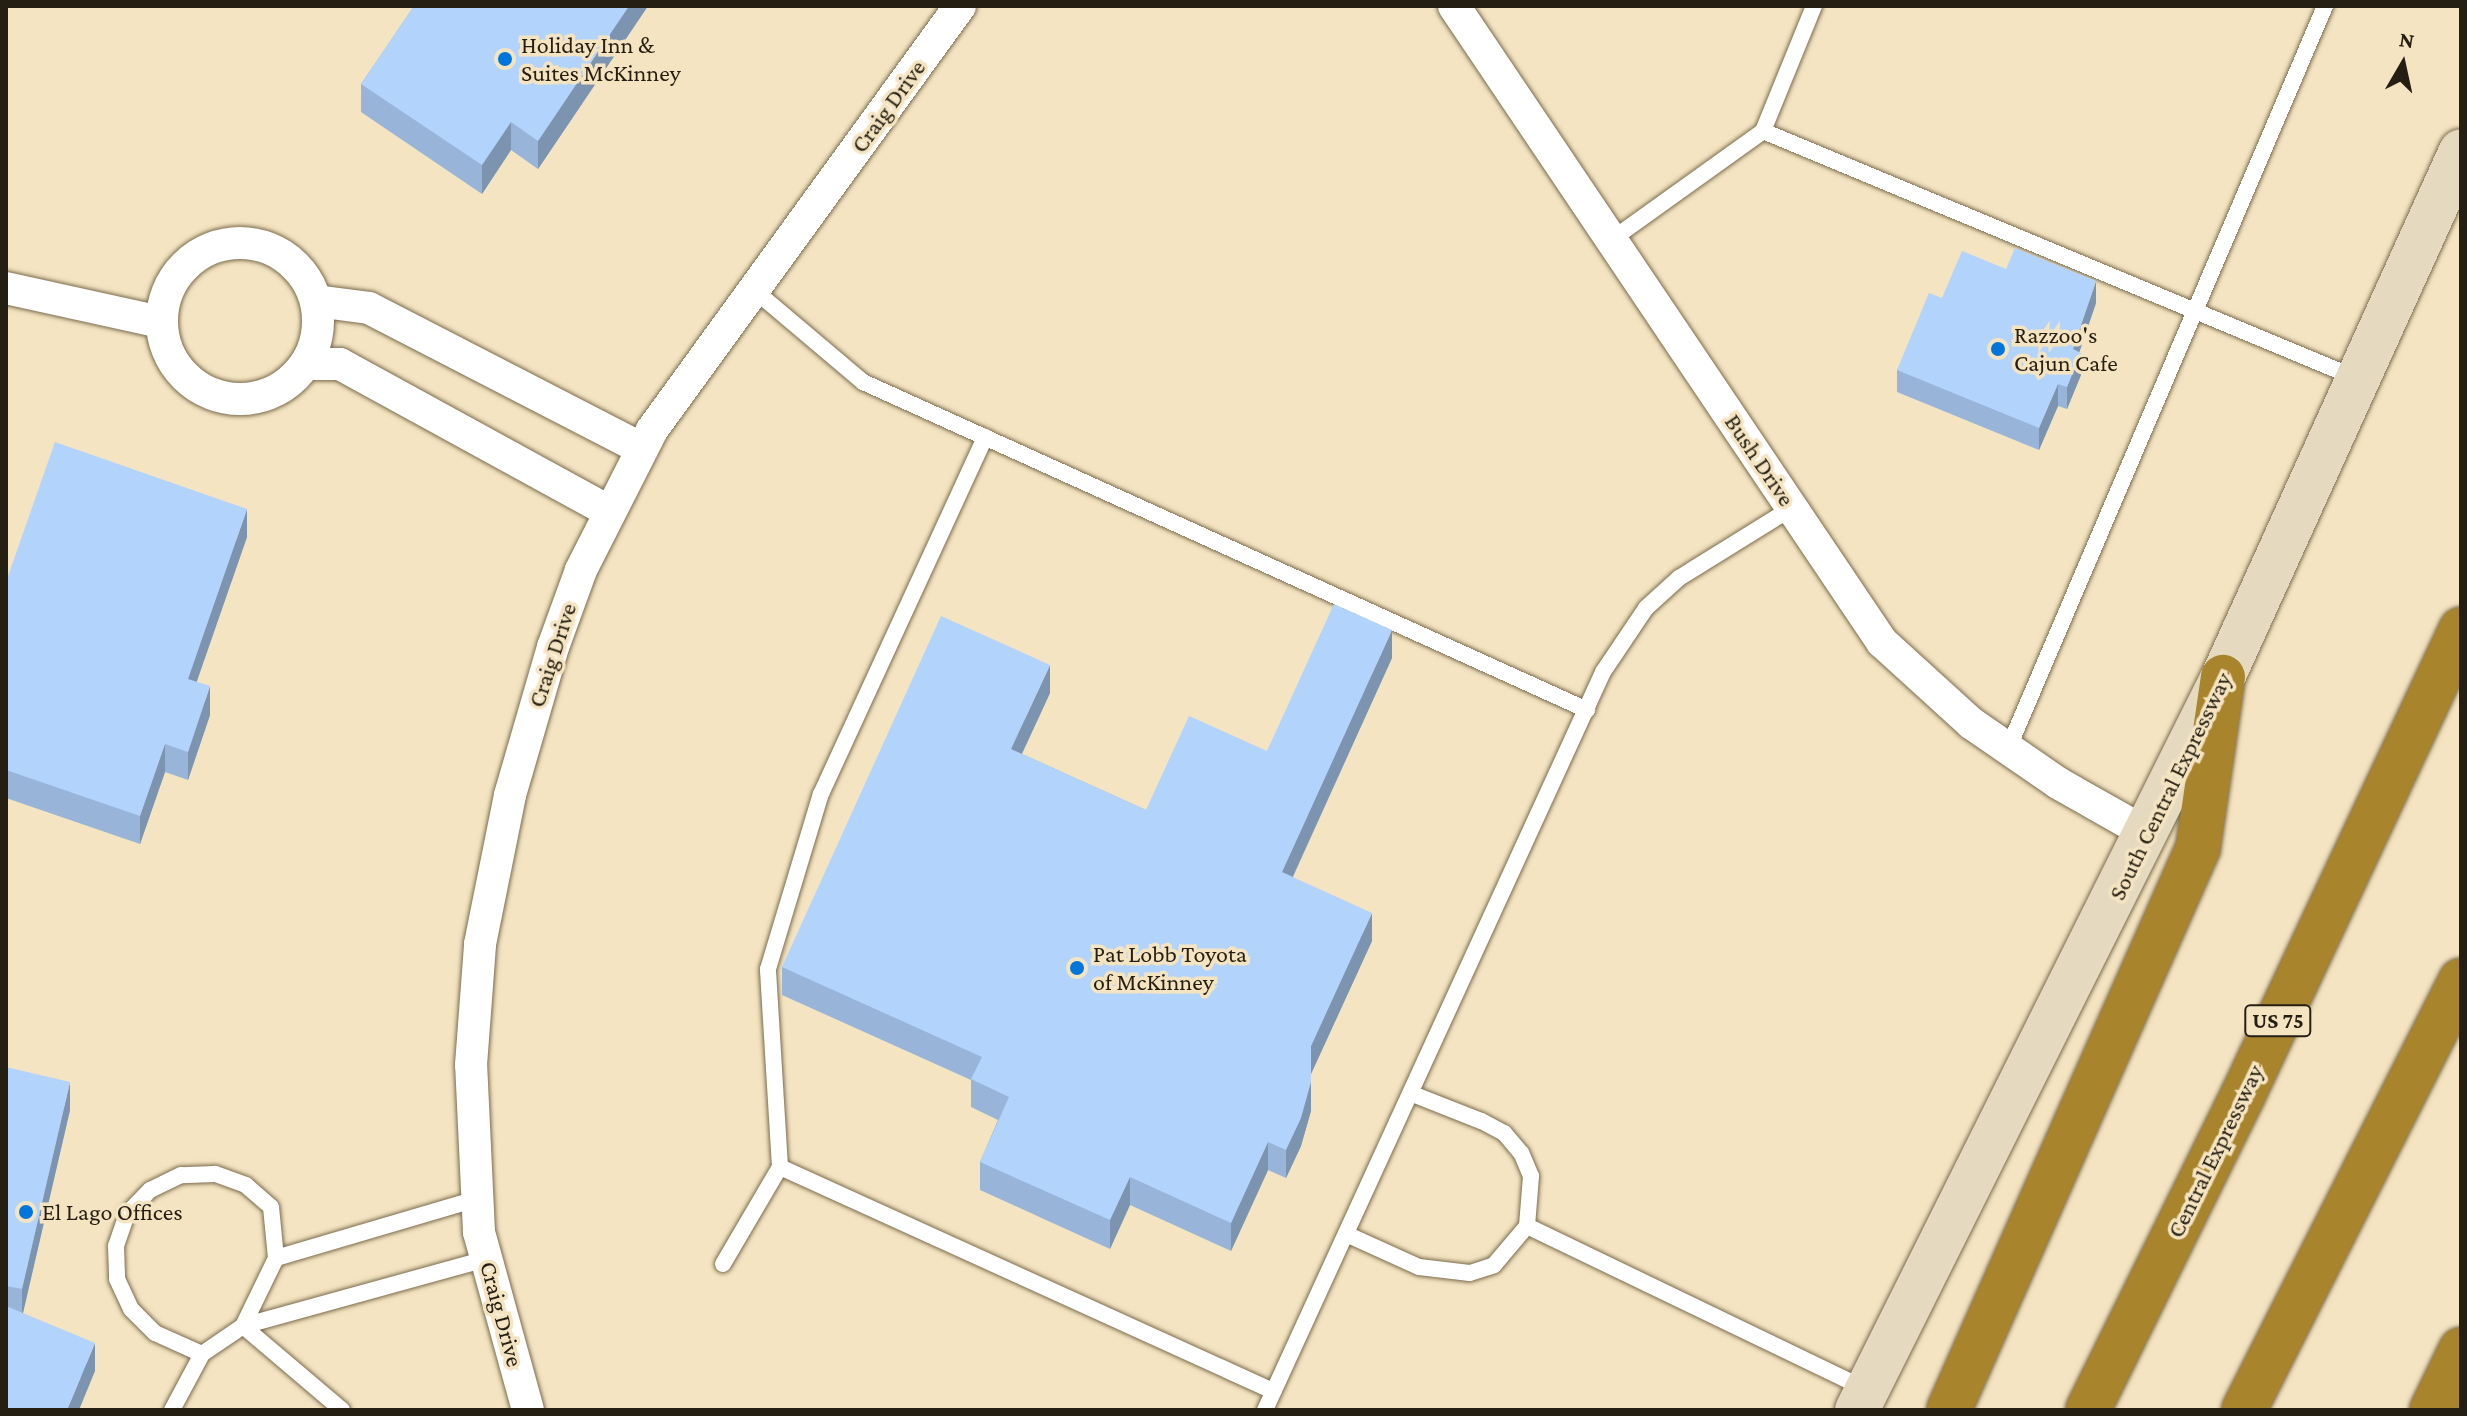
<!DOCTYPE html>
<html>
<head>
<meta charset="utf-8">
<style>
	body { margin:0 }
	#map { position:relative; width:2467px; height:1416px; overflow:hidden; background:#f4e4c1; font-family:"Crimson Pro",serif }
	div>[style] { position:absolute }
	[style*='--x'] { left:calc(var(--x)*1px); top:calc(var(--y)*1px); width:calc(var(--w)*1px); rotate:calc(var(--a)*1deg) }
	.roads { filter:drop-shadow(0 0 2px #7b6c4e) drop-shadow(0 0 2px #7b6c4e) }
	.lane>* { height:16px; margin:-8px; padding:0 8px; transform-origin:8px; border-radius:8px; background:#fff }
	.street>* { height:32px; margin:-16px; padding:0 16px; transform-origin:16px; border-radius:16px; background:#fff }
	.street>.ring { margin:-16px; padding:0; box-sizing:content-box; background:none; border:32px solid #fff; border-radius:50% }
	.secondary>* { height:44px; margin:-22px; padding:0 22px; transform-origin:22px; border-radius:22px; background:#e5dac0 }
	.highway>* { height:44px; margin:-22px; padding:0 22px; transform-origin:22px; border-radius:22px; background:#a8842d }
	.wall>* { inset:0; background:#98b5d9 }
	.shaded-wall>* { inset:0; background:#7c94b0 }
	.building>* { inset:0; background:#b1d3fc }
	.dots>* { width:22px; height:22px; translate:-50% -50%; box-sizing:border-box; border:4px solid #f4e4c1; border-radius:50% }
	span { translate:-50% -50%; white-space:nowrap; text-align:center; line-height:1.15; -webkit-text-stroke:7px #f4e4c1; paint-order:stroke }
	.shield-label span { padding:2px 6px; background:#f4e4c1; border:2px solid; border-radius:6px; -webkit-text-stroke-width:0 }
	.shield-label { font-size:22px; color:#251f13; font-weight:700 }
	.poi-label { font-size:24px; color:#251f13 }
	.left { translate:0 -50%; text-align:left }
	.street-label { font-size:24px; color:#251f13 }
	.frame { position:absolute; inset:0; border:8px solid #251f13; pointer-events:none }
	.north { position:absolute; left:2363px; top:24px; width:80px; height:80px; -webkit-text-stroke:6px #f4e4c1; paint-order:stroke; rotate:9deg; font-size:22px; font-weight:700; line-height:32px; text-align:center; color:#251f13 }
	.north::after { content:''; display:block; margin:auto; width:28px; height:36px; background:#251f13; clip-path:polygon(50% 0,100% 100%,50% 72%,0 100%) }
</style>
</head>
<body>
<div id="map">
	<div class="roads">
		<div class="lane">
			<i style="--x:1763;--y:131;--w:642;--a:22.61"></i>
			<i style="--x:1611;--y:240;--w:187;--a:-35.6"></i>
			<i style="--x:1763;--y:131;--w:135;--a:-67.8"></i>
			<i style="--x:753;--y:289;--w:144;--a:40.2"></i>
			<i style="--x:863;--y:382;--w:795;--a:24.37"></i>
			<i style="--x:2008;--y:749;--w:808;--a:-66.89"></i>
			<i style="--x:780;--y:1167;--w:542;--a:24.44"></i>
			<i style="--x:1527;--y:1226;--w:375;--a:25.7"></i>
			<i style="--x:1346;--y:1234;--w:80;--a:24.3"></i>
			<i style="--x:1419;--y:1267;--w:51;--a:6.7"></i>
			<i style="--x:1470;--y:1273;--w:25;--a:-18"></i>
			<i style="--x:1494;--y:1265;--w:51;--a:-49.8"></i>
			<i style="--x:1527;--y:1226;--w:50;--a:-85.4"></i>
			<i style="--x:1531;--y:1176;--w:25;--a:-113"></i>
			<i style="--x:1521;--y:1153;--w:26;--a:-130"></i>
			<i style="--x:1504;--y:1133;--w:26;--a:-152"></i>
			<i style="--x:1481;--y:1121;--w:76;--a:-158.5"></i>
			<i style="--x:276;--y:1258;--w:209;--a:-16.4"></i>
			<i style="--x:723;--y:1264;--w:113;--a:-59.6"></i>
			<i style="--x:780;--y:1167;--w:198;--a:-93.5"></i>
			<i style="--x:768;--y:969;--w:183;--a:-73.2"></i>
			<i style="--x:821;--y:794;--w:393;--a:-65.3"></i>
			<i style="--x:243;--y:1326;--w:253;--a:-15.4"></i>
			<i style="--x:243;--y:1326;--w:130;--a:40.3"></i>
			<i style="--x:172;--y:1410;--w:64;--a:-61.8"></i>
			<i style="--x:202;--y:1354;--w:50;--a:-34.3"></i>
			<i style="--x:243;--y:1326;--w:76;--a:-64.1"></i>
			<i style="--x:276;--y:1258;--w:51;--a:-95.6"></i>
			<i style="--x:271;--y:1207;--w:33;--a:-139"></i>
			<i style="--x:246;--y:1185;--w:33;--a:-160"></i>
			<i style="--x:215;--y:1174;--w:34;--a:178"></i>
			<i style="--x:181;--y:1175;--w:34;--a:154"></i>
			<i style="--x:150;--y:1190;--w:33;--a:134"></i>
			<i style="--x:127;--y:1214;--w:34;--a:109"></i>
			<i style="--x:116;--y:1246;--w:33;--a:88"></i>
			<i style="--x:117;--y:1279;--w:33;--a:65"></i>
			<i style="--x:131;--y:1309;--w:34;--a:45"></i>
			<i style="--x:155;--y:1333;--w:51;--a:24.1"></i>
			<i style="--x:1265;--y:1410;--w:812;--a:-65.39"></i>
			<i style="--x:1603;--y:672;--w:77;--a:-56.1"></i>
			<i style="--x:1646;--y:608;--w:45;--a:-42.3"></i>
			<i style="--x:1679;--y:578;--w:133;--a:-31.8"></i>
		</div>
		<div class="street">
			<i style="--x:1454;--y:6;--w:767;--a:56.06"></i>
			<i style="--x:1882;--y:642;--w:120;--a:42.3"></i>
			<i style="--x:1971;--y:723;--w:106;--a:34.6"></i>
			<i style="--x:2058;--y:783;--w:103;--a:29.5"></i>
			<i class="ring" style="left:162px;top:243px;width:124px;height:124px"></i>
			<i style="--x:6;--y:288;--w:159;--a:12.4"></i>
			<i style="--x:316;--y:301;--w:53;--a:7.5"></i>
			<i style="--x:369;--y:308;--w:307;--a:27.3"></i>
			<i style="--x:306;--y:364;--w:34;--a:0"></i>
			<i style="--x:340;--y:364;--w:307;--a:28.7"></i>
			<i style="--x:528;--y:1410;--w:185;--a:-105.4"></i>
			<i style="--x:479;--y:1232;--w:167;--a:-92.7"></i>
			<i style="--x:471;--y:1065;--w:121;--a:-85.7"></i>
			<i style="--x:480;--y:944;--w:152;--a:-78.6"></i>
			<i style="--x:510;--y:795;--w:154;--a:-73.8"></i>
			<i style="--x:553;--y:647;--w:82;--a:-70"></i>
			<i style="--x:581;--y:570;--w:157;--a:-63.1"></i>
			<i style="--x:652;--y:430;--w:524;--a:-54"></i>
		</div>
		<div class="secondary">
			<i style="--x:1857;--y:1410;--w:819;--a:-63.47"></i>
			<i style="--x:2223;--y:677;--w:577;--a:-65.65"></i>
		</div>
		<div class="highway">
			<i style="--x:1949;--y:1410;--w:615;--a:-66.1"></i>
			<i style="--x:2198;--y:848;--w:173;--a:-81.7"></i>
			<i style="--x:2088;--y:1410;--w:351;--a:-63.8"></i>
			<i style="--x:2243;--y:1095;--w:514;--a:-64.88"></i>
			<i style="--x:2244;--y:1410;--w:481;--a:-63.2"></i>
			<i style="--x:2432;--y:1410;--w:67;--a:-64.2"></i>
		</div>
	</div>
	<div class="wall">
		<i style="clip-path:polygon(414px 6px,648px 6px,538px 169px,511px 150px,482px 194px,361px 112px,361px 84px)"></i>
		<i style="clip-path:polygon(2006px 269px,2096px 303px,2079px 352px,2081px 375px,2067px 409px,2058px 406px,2039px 450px,1897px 392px,1897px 370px,1942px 298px)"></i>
		<i style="clip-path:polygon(247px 537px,196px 682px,210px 715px,188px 780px,165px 772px,140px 844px,6px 798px,6px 582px)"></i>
		<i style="clip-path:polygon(1392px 658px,1293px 877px,1372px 941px,1311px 1074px,1311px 1111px,1301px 1146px,1286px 1178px,1268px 1170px,1231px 1251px,1130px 1205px,1110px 1249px,980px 1190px,980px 1162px,998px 1120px,971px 1107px,971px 1080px,782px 995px,782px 967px,1050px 693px,1022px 754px,1146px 810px,1267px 751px)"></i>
		<i style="clip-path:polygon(6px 1067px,70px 1110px,23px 1313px,95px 1371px,6px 1410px)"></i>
	</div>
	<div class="shaded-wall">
		<i style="clip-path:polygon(629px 6px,648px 6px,538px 169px,538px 141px)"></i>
		<i style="clip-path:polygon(511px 122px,511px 150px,482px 194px,482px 165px)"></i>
		<i style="clip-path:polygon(2096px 281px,2096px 303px,2073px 371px,2073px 349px)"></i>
		<i style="clip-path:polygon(2081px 353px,2081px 375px,2067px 409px,2067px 387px)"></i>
		<i style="clip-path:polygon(2058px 384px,2058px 406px,2039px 450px,2039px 428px)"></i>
		<i style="clip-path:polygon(247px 509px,247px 537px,188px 707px,188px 679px)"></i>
		<i style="clip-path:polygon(1392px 630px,1392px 658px,1282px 900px,1282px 872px)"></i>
		<i style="clip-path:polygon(1050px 665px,1050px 693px,1011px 777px,1011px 749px)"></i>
		<i style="clip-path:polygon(210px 686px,210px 715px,188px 780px,188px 752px)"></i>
		<i style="clip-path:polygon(165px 744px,165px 772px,140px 844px,140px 816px)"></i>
		<i style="clip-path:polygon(1372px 913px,1372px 941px,1311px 1074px,1311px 1111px,1301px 1146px,1286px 1178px,1286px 1150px,1311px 1046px)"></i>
		<i style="clip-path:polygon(70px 1082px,70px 1110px,22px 1317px,22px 1289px)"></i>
		<i style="clip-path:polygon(1268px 1142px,1268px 1170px,1231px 1251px,1231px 1223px)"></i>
		<i style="clip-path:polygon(1130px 1177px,1130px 1205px,1110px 1249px,1110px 1220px)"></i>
		<i style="clip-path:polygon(95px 1343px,95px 1371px,79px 1410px,67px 1410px)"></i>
	</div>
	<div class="building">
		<i style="clip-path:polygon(414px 6px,629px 6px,538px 141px,511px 122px,482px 165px,361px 84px)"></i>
		<i style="clip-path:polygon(2015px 248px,2096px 281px,2073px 349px,2081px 353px,2067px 387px,2058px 384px,2039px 428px,1897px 370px,1929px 293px,1942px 298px,1962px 251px,2006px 269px)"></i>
		<i style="clip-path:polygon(55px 442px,247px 509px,188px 679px,210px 686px,188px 752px,165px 744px,140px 816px,6px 770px,6px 582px)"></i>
		<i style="clip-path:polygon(1334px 604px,1392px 630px,1282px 872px,1372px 913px,1311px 1046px,1311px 1082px,1301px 1118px,1286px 1150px,1268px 1142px,1231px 1223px,1130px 1177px,1110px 1220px,980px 1162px,1009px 1097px,971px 1079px,982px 1057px,782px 967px,941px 616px,1050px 665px,1011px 749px,1146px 810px,1189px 716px,1267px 751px)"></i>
		<i style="clip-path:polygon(6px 1067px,70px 1082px,22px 1289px,6px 1286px)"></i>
		<i style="clip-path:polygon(6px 1306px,95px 1343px,67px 1410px,6px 1410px)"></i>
	</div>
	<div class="dots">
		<i style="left:505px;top:59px;background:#0076dc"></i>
		<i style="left:1998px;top:349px;background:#0076dc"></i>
		<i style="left:1077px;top:968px;background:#0076dc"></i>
		<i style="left:26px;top:1212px;background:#0076dc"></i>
	</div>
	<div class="shield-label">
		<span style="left:2278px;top:1021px">US 75</span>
	</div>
	<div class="poi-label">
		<span class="left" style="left:521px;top:59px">Holiday Inn &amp;<br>Suites McKinney</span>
		<span class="left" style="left:2014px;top:349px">Razzoo's<br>Cajun Cafe</span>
		<span class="left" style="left:1093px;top:968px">Pat Lobb Toyota<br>of McKinney</span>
		<span class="left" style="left:42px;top:1212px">El Lago Offices</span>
	</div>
	<div class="street-label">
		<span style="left:888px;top:106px;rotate:-54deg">Craig Drive</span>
		<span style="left:1760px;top:460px;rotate:56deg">Bush Drive</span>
		<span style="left:552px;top:655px;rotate:-72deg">Craig Drive</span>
		<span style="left:2170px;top:786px;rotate:-64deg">South Central Expressway</span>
		<span style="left:2215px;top:1151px;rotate:-64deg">Central Expressway</span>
		<span style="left:502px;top:1314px;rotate:75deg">Craig Drive</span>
	</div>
	<div class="frame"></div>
	<div class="north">N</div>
</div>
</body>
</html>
